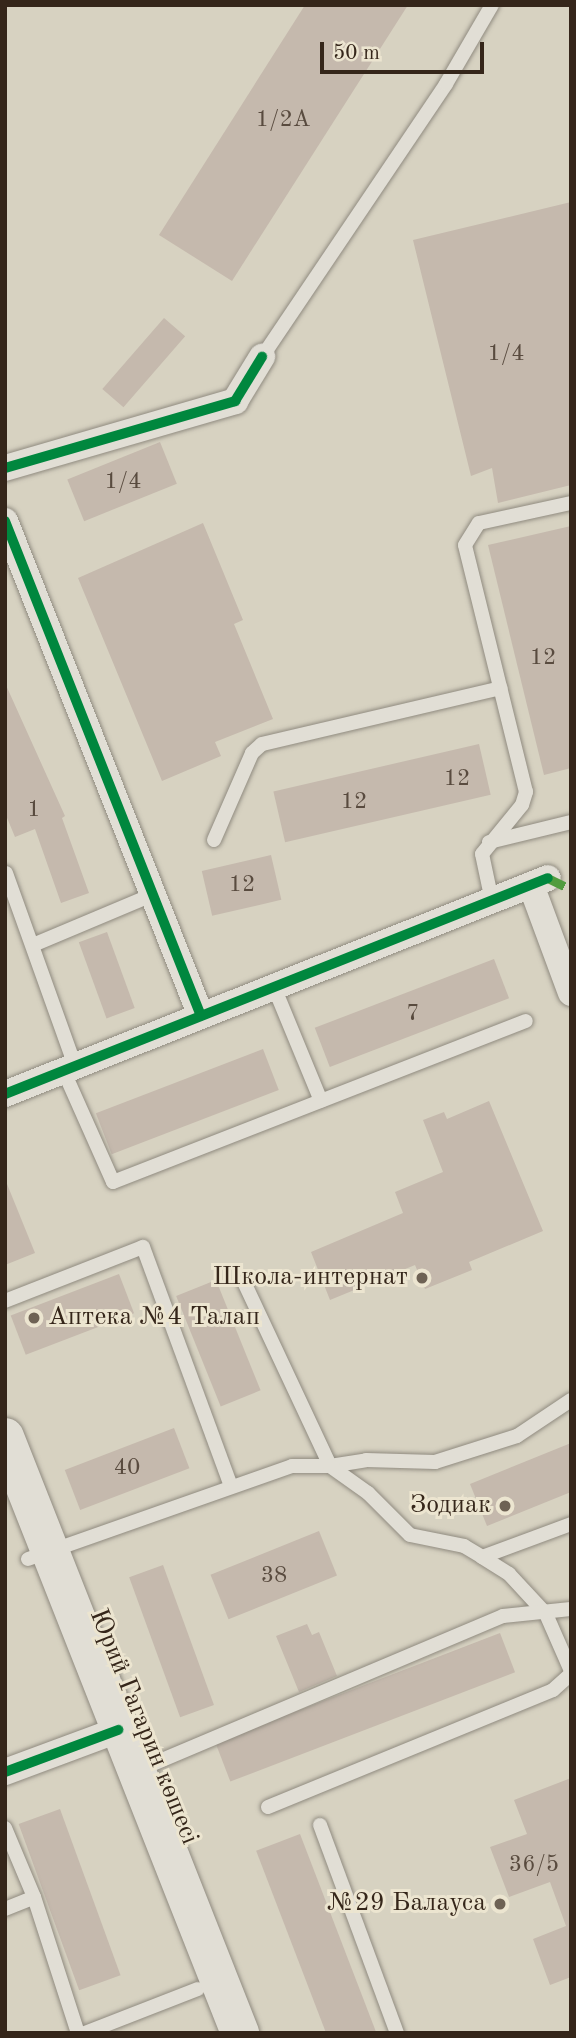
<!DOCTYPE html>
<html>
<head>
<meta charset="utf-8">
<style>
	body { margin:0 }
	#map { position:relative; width:576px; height:2038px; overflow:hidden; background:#d7d2c1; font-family:"Old Standard TT",serif }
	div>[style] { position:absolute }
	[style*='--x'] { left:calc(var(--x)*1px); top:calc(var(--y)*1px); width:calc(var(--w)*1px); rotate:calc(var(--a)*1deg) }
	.building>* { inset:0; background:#c5b9ad; transform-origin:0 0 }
	.roads { filter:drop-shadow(0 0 2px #908b80) drop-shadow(0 0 2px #908b80) }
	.service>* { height:14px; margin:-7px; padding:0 7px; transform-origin:7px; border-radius:7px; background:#e1ded5 }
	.minor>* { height:26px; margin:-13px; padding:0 13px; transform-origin:13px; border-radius:13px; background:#e1ded5 }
	.secondary>* { height:38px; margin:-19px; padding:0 19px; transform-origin:19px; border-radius:19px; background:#e1ded5 }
	.quiet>* { height:9px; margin-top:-4.5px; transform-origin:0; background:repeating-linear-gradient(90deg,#519c3e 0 18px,transparent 0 27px) }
	.cycleway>* { height:10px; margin:-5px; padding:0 5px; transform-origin:5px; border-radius:5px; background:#00873e }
	.dots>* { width:19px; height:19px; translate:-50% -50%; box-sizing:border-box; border:4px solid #ece5d0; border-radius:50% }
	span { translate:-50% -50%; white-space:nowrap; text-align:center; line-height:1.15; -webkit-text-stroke:6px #ece5d0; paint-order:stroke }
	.number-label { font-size:23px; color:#594b3f }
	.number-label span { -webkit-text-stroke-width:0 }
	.poi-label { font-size:26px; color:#35261a }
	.right { translate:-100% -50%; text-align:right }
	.left { translate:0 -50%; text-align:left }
	.street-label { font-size:26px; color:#35261a }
	.frame { position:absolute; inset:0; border:7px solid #35261a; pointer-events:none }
	.scale { position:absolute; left:320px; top:42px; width:164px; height:32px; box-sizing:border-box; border:4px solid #35261a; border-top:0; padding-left:9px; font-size:21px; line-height:24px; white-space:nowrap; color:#35261a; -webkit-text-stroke:5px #ece5d0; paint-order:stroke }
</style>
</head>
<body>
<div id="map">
	<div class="building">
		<i style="clip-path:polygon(305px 5px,408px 5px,232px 281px,159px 235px)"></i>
		<i style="clip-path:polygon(571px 202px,571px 485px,498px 503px,492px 468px,471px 476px,413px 240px)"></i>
		<i style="left:164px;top:318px;width:28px;height:94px;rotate:41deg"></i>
		<i style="left:160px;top:442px;width:45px;height:100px;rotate:68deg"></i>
		<i style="clip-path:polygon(203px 523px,243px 620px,234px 624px,273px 719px,215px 742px,221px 756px,162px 781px,78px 578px)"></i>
		<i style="clip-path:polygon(571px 526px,571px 768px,544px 775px,488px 545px)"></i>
		<i style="clip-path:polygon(5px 683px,65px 816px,62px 818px,89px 893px,61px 903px,35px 829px,15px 837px,5px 813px)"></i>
		<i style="left:479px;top:744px;width:52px;height:211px;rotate:77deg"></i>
		<i style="left:271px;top:855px;width:46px;height:71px;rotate:77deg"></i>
		<i style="left:107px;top:932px;width:81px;height:30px;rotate:70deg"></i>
		<i style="left:494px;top:959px;width:42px;height:192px;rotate:69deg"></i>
		<i style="left:263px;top:1049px;width:44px;height:179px;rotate:69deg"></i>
		<i style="clip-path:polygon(489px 1101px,543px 1231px,469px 1262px,472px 1270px,425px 1289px,415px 1265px,330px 1300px,311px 1252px,403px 1213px,395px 1192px,443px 1172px,423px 1120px,444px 1112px,447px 1119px)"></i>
		<i style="clip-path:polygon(5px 1179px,35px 1253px,5px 1265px)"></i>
		<i style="left:119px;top:1274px;width:42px;height:116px;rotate:69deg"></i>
		<i style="left:216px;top:1280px;width:119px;height:43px;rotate:68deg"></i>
		<i style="left:174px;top:1428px;width:43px;height:117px;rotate:69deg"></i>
		<i style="clip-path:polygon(571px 1443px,571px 1492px,487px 1526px,470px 1484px)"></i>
		<i style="left:319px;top:1531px;width:48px;height:117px;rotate:68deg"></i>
		<i style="left:163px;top:1565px;width:149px;height:36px;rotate:70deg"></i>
		<i style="clip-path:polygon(307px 1624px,312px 1635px,319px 1632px,337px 1676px,299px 1692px,276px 1636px)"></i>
		<i style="left:500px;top:1633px;width:42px;height:305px;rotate:69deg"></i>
		<i style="clip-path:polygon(571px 1778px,571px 1977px,550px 1985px,533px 1939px,566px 1926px,550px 1882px,509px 1897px,490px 1847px,527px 1834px,514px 1800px)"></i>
		<i style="left:60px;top:1809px;width:177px;height:44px;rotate:70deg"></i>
		<i style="left:300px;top:1834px;width:213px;height:47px;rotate:69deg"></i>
	</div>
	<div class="roads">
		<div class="service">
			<i style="--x:262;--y:357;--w:329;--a:-56"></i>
			<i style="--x:446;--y:84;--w:91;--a:-59.8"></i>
			<i style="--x:214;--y:840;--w:95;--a:-66.4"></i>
			<i style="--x:252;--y:753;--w:13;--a:-42"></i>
			<i style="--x:262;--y:744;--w:245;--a:-13.2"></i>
			<i style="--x:489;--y:842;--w:84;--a:-13.7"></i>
			<i style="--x:6;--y:873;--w:208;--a:70.3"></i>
			<i style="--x:492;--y:901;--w:48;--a:-102"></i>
			<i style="--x:482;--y:854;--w:63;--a:-50.8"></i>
			<i style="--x:522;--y:805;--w:14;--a:-73"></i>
			<i style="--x:526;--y:792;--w:254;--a:-103.9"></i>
			<i style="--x:465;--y:545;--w:26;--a:-58"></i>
			<i style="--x:479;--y:523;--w:94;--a:-12.3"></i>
			<i style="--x:33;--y:945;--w:129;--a:-22.8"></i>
			<i style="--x:274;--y:987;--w:123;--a:67.6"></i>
			<i style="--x:65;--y:1074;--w:118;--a:66"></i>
			<i style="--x:113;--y:1182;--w:443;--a:-21.3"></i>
			<i style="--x:244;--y:1282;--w:203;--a:64.9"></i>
			<i style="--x:330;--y:1466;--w:36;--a:-9"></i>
			<i style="--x:366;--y:1460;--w:69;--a:1.7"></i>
			<i style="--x:435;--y:1462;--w:86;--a:-17.6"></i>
			<i style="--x:517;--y:1436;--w:65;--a:-33.7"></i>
			<i style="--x:5;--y:1301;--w:148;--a:-21.4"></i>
			<i style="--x:143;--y:1247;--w:255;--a:69.8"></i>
			<i style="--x:482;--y:1557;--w:32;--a:32"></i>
			<i style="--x:509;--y:1574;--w:54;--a:47.2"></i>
			<i style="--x:546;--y:1614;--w:62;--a:66.3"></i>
			<i style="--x:28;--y:1559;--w:280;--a:-19.4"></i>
			<i style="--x:292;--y:1466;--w:38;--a:0"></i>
			<i style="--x:330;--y:1466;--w:47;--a:35.4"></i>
			<i style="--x:368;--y:1493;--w:59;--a:45"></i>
			<i style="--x:410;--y:1535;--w:55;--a:11.5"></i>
			<i style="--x:464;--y:1546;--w:21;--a:31"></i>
			<i style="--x:482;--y:1557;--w:95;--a:-20.3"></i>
			<i style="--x:136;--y:1771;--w:398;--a:-22.9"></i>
			<i style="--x:503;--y:1616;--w:68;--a:-5.9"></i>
			<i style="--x:268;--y:1807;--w:308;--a:-22.3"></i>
			<i style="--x:553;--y:1690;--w:24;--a:-42"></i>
			<i style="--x:320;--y:1825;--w:222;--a:69.7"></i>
			<i style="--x:5;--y:1828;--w:75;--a:67.2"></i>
			<i style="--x:34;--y:1897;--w:143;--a:72.1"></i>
			<i style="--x:5;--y:1909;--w:31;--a:-22"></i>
			<i style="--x:85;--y:2033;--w:121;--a:-21.3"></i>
		</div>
		<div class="minor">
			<i style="--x:5;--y:468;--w:240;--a:-16.2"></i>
			<i style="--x:235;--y:401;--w:52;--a:-58.5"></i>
			<i style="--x:5;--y:521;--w:532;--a:68.4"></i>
			<i style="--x:531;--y:885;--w:115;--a:69.7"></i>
			<i style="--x:5;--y:1094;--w:584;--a:-21.69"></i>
			<i style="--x:5;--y:1772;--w:121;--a:-20.4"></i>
		</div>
		<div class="secondary">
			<i style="--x:5;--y:1437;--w:641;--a:68.48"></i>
		</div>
	</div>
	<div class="quiet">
		<i style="--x:548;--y:878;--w:25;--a:26"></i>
	</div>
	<div class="cycleway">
		<i style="--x:5;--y:468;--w:240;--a:-16.2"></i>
		<i style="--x:235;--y:401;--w:52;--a:-58.5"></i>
		<i style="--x:5;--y:521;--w:532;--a:68.4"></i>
		<i style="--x:5;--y:1094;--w:584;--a:-21.69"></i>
		<i style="--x:5;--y:1772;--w:121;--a:-20.4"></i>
	</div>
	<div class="dots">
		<i style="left:422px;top:1278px;background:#6e6254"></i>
		<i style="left:34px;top:1318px;background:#6e6254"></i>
		<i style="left:505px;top:1506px;background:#6e6254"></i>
		<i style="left:500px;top:1904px;background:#6e6254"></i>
	</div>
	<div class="number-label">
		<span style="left:283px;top:120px">1/2А</span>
		<span style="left:506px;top:354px">1/4</span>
		<span style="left:123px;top:482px">1/4</span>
		<span style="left:543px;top:658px">12</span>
		<span style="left:457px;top:779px">12</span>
		<span style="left:354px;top:802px">12</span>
		<span style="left:34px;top:810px">1</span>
		<span style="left:242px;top:885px">12</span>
		<span style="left:413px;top:1014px">7</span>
		<span style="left:127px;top:1468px">40</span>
		<span style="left:274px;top:1576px">38</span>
		<span style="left:534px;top:1865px">36/5</span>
	</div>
	<div class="poi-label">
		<span class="right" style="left:408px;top:1278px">Школа-интернат</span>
		<span class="left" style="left:48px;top:1318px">Аптека №4 Талап</span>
		<span class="right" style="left:491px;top:1506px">Зодиак</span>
		<span class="right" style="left:486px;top:1904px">№29 Балауса</span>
	</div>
	<div class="street-label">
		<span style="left:143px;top:1727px;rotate:68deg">Юрий Гагарин көшесі</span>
	</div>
	<div class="frame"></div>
	<div class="scale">50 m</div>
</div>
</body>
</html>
